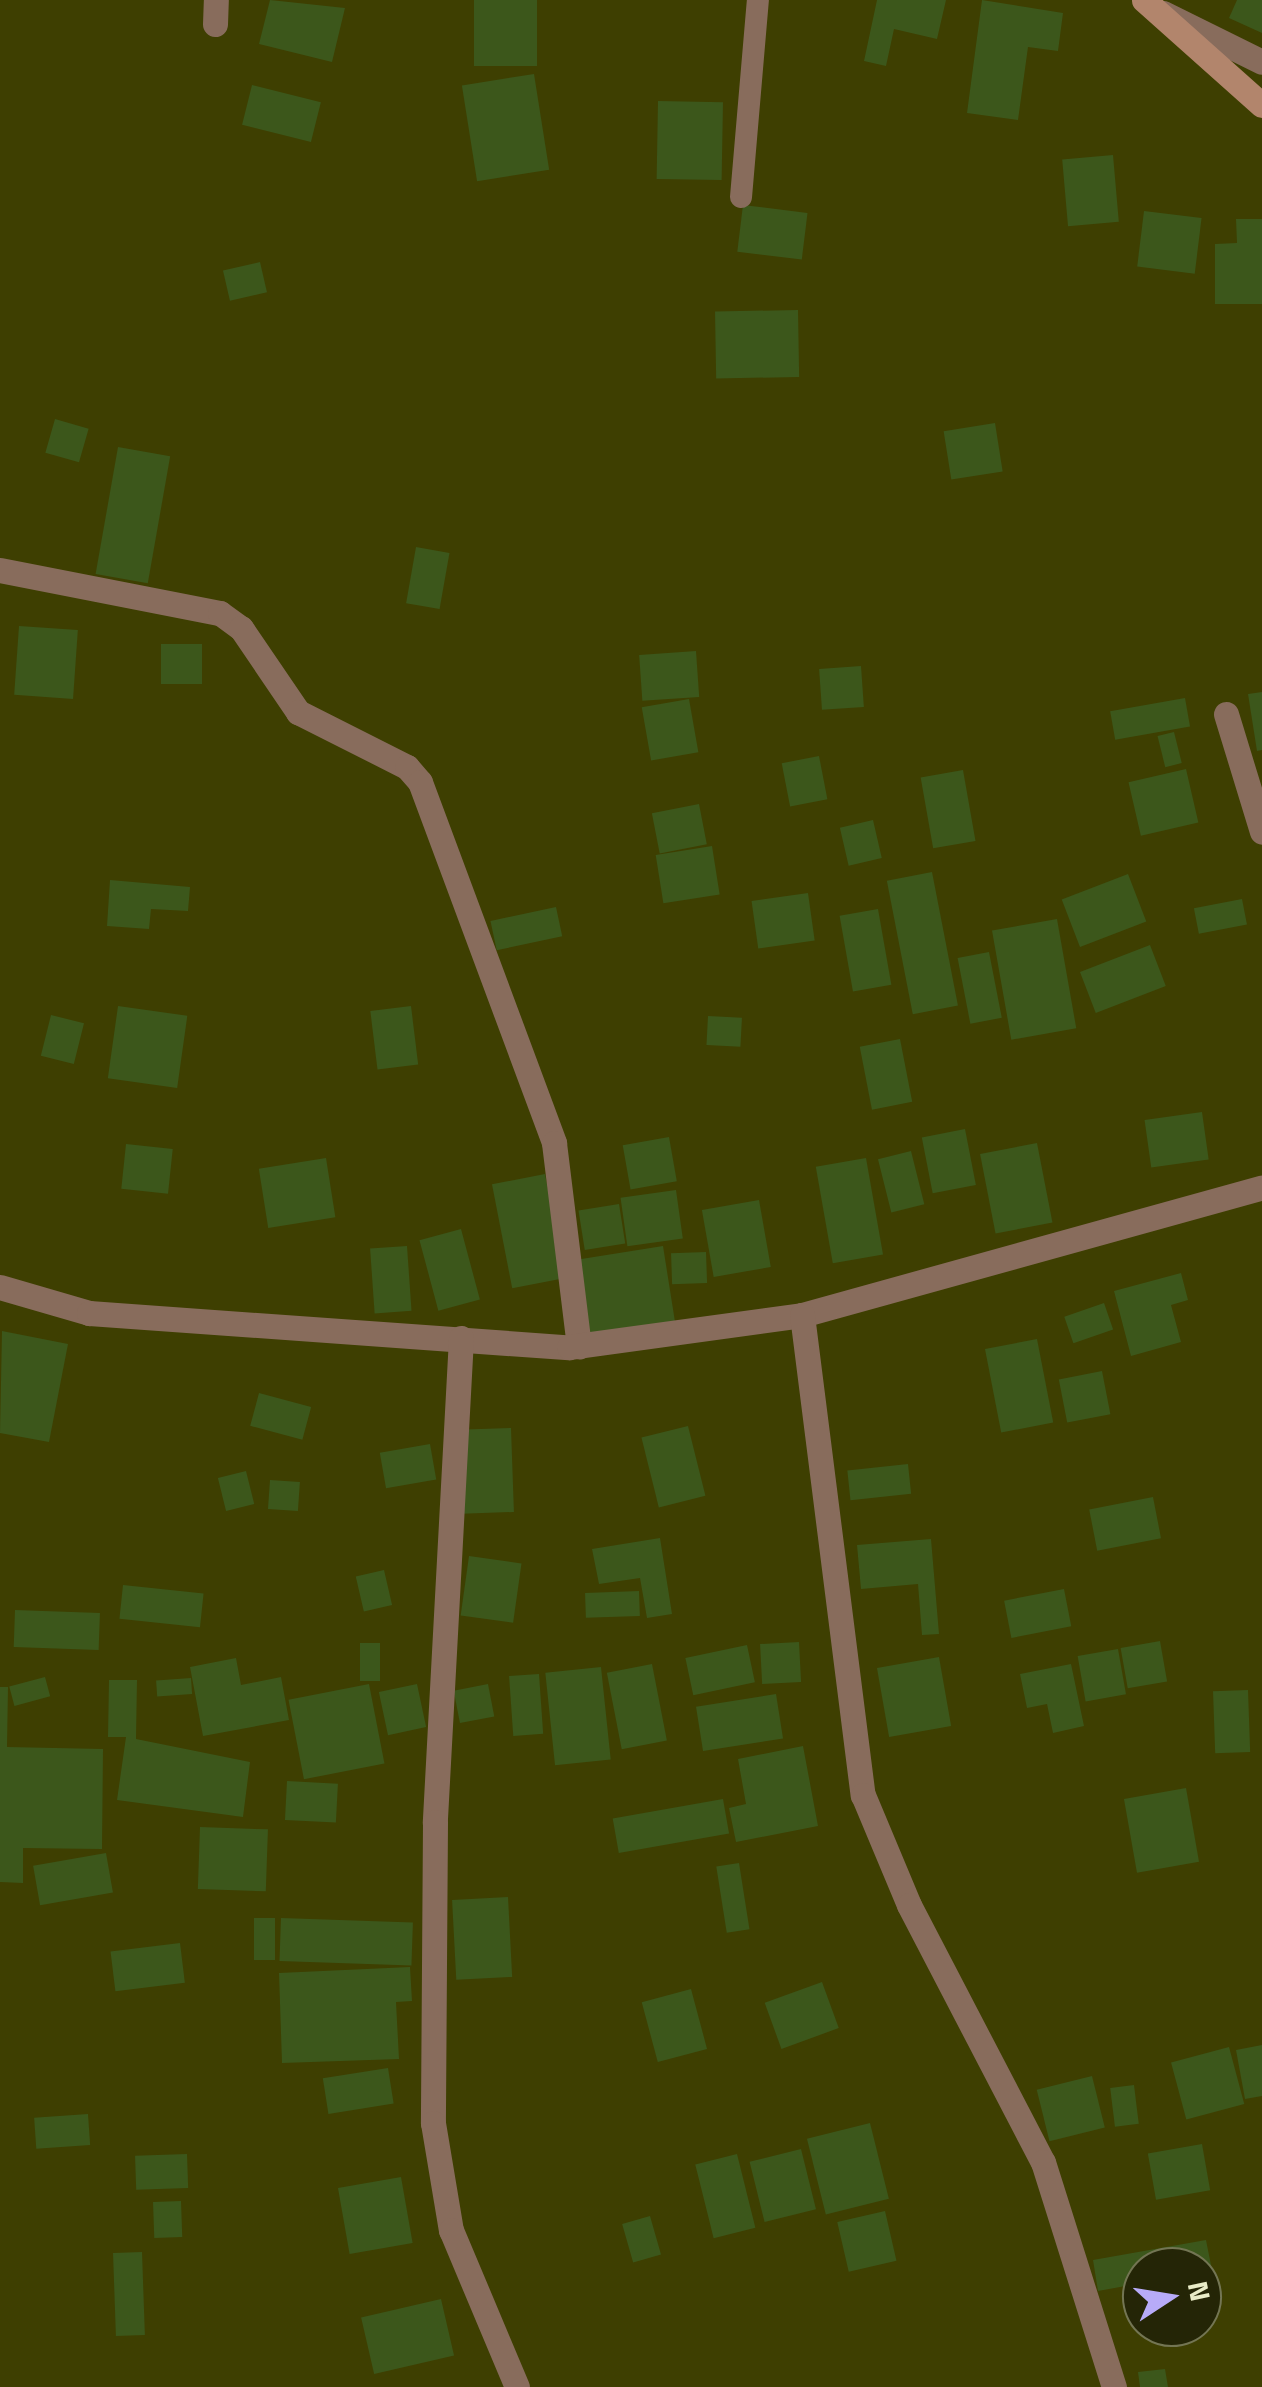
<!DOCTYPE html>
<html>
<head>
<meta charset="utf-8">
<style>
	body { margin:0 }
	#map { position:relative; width:1262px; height:2387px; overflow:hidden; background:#3e3f01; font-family:"Titillium Web",sans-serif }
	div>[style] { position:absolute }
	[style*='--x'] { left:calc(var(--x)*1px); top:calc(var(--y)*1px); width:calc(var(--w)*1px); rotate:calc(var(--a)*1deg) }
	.building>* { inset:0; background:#3c571b; transform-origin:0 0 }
	.service>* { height:22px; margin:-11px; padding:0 11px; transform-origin:11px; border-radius:11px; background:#886c5c }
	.minor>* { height:25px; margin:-12.5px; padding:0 12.5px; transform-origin:12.5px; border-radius:12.5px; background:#886c5c }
	.secondary>* { height:25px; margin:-12.5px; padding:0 12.5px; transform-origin:12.5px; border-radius:12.5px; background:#b2856c }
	span { translate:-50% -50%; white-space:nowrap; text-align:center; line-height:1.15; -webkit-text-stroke:8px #242506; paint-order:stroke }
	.north { position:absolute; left:1122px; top:2247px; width:100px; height:100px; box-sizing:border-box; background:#242506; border:2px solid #737553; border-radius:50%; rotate:78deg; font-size:28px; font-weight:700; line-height:40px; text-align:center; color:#e9ecc7 }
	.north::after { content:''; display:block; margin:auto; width:35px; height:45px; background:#b7abf8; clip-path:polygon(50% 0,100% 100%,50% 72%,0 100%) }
</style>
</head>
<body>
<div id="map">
	<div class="building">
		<i style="clip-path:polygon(270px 0,345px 8px,332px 62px,259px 44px)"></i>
		<i style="left:474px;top:0;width:63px;height:66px"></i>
		<i style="clip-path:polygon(877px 0,946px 0,937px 39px,894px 29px,886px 66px,864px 61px)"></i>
		<i style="clip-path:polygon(982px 0,1063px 13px,1058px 51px,1028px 47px,1018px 120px,967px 113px)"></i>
		<i style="clip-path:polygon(1237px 0,1262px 0,1262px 33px,1229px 18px)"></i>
		<i style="left:534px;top:74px;width:97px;height:73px;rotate:81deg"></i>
		<i style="left:252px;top:85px;width:71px;height:41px;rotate:14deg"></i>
		<i style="left:658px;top:101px;width:65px;height:78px;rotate:1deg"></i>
		<i style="left:1113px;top:155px;width:67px;height:51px;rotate:85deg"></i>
		<i style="left:743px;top:205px;width:65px;height:47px;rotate:7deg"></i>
		<i style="left:1144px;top:211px;width:58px;height:56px;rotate:7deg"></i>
		<i style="clip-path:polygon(1236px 219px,1262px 219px,1262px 304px,1215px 304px,1215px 244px,1237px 243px)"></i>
		<i style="left:260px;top:262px;width:31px;height:38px;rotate:77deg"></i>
		<i style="left:798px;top:310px;width:67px;height:83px;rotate:89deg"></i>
		<i style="left:55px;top:419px;width:35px;height:35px;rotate:16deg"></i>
		<i style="left:995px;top:423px;width:49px;height:52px;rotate:81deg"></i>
		<i style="left:118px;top:447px;width:53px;height:129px;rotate:10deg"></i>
		<i style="left:416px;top:547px;width:34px;height:57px;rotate:10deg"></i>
		<i style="left:19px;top:626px;width:59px;height:69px;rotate:4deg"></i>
		<i style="left:161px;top:644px;width:41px;height:40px"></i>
		<i style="left:696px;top:651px;width:46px;height:57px;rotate:86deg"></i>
		<i style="left:861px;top:666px;width:41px;height:42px;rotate:86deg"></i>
		<i style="clip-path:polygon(1262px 692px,1262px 750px,1257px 751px,1248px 694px)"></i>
		<i style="left:1185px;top:698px;width:29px;height:76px;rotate:80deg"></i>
		<i style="left:689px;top:699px;width:54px;height:48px;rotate:80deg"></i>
		<i style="left:1174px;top:732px;width:32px;height:17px;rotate:76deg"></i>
		<i style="left:819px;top:756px;width:44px;height:38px;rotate:79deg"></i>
		<i style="left:1186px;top:769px;width:55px;height:59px;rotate:77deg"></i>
		<i style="left:963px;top:770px;width:72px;height:43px;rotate:80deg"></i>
		<i style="left:699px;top:804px;width:41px;height:48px;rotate:79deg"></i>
		<i style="left:873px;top:820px;width:39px;height:34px;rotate:77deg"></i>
		<i style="left:712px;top:846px;width:49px;height:57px;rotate:81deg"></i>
		<i style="left:932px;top:872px;width:136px;height:46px;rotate:79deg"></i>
		<i style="left:1128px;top:874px;width:51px;height:71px;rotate:69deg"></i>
		<i style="clip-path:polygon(110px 880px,190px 887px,188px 911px,151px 909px,149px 929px,107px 926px)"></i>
		<i style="left:808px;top:893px;width:48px;height:57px;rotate:82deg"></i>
		<i style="left:1242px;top:899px;width:26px;height:49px;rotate:79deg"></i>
		<i style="left:556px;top:907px;width:30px;height:67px;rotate:78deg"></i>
		<i style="left:878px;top:909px;width:77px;height:39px;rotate:80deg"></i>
		<i style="left:1057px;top:919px;width:111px;height:66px;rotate:80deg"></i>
		<i style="left:1150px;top:945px;width:44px;height:75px;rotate:69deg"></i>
		<i style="left:989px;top:952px;width:67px;height:32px;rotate:79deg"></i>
		<i style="left:118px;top:1006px;width:70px;height:73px;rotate:8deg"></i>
		<i style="left:411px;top:1006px;width:59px;height:41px;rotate:83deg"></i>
		<i style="left:51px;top:1015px;width:34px;height:42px;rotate:14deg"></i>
		<i style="left:708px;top:1016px;width:34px;height:29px;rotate:3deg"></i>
		<i style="left:900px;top:1039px;width:64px;height:41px;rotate:79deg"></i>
		<i style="left:1202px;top:1112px;width:48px;height:58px;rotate:82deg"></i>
		<i style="left:965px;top:1129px;width:57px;height:44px;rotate:79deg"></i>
		<i style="left:669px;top:1137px;width:45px;height:47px;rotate:80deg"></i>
		<i style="left:1037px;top:1143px;width:81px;height:58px;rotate:79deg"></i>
		<i style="left:126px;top:1144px;width:47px;height:45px;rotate:6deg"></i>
		<i style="left:911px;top:1151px;width:55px;height:34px;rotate:76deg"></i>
		<i style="left:326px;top:1158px;width:60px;height:68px;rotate:81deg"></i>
		<i style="left:866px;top:1158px;width:98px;height:51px;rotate:80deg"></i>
		<i style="left:545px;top:1174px;width:106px;height:54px;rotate:79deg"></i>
		<i style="left:676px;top:1190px;width:49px;height:56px;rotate:82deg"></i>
		<i style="left:759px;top:1200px;width:68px;height:58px;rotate:80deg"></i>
		<i style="left:619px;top:1204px;width:40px;height:41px;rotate:81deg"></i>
		<i style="left:461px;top:1229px;width:73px;height:43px;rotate:75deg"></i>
		<i style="left:407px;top:1246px;width:65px;height:37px;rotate:86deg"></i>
		<i style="left:663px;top:1246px;width:79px;height:89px;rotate:81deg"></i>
		<i style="left:706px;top:1252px;width:31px;height:35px;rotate:88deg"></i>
		<i style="clip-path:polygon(1181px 1273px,1188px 1300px,1171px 1305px,1181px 1342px,1131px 1356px,1114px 1291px)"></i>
		<i style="left:1104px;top:1303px;width:28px;height:42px;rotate:71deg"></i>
		<i style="clip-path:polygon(2px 1331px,68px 1344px,49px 1442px,0 1433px)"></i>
		<i style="left:1037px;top:1339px;width:85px;height:53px;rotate:79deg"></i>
		<i style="left:1102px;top:1371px;width:44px;height:44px;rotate:79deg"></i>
		<i style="left:259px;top:1393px;width:54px;height:34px;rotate:15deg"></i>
		<i style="left:688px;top:1426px;width:72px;height:48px;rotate:76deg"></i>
		<i style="left:511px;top:1428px;width:84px;height:52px;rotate:88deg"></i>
		<i style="left:430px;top:1444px;width:36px;height:51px;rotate:80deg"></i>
		<i style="left:908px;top:1464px;width:30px;height:61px;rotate:84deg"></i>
		<i style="left:246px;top:1471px;width:34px;height:29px;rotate:76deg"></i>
		<i style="left:270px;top:1480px;width:30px;height:29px;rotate:4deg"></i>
		<i style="left:1153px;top:1497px;width:42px;height:65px;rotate:79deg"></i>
		<i style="clip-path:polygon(660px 1538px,672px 1614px,647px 1618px,640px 1578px,599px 1584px,592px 1549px)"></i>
		<i style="clip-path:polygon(931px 1539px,939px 1634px,922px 1635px,918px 1584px,861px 1589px,857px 1545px)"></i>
		<i style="left:469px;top:1556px;width:53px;height:60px;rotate:8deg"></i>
		<i style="left:384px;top:1570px;width:36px;height:29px;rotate:77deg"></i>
		<i style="left:123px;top:1585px;width:81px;height:34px;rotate:6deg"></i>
		<i style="left:1064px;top:1589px;width:38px;height:61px;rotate:79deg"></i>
		<i style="left:639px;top:1591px;width:25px;height:54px;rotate:88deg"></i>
		<i style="left:15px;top:1610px;width:85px;height:37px;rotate:2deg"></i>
		<i style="left:1160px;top:1641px;width:41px;height:40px;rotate:80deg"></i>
		<i style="left:799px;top:1642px;width:40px;height:39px;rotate:87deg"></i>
		<i style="left:360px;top:1643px;width:20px;height:38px"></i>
		<i style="left:747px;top:1645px;width:38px;height:63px;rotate:78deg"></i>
		<i style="left:1118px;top:1649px;width:46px;height:41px;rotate:80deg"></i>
		<i style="left:939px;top:1657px;width:70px;height:63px;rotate:80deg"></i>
		<i style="clip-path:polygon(236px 1658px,241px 1685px,281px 1677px,289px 1720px,203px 1736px,190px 1667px)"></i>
		<i style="left:652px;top:1664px;width:78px;height:46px;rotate:79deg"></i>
		<i style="clip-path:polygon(1071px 1664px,1084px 1726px,1053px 1733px,1047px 1704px,1027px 1708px,1020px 1674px)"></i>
		<i style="left:601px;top:1667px;width:93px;height:56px;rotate:84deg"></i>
		<i style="left:539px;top:1674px;width:60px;height:30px;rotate:86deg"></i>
		<i style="left:45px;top:1677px;width:20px;height:37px;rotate:75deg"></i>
		<i style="left:191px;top:1678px;width:16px;height:35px;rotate:86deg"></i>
		<i style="clip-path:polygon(109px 1680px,137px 1680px,136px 1739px,250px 1762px,243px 1817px,117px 1800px,126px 1737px,108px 1737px)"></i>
		<i style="left:369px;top:1684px;width:81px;height:82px;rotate:79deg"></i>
		<i style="left:417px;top:1684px;width:44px;height:39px;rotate:78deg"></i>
		<i style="left:488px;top:1684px;width:33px;height:35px;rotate:79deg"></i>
		<i style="clip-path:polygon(0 1687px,8px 1687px,7px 1747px,103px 1749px,102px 1849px,23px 1848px,23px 1883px,0 1882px)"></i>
		<i style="left:1248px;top:1690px;width:62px;height:35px;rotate:88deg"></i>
		<i style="left:776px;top:1694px;width:45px;height:81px;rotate:81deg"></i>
		<i style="clip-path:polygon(803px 1746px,818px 1826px,736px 1842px,729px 1808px,746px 1804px,738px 1759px)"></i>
		<i style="left:287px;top:1781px;width:51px;height:39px;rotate:3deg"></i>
		<i style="left:1186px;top:1788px;width:75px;height:63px;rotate:80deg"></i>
		<i style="left:723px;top:1799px;width:35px;height:112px;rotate:80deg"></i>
		<i style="left:200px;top:1827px;width:68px;height:62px;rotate:2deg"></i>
		<i style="left:106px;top:1853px;width:40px;height:74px;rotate:80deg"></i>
		<i style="left:739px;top:1863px;width:67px;height:23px;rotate:81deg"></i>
		<i style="left:508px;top:1897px;width:80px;height:56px;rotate:87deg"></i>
		<i style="left:254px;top:1918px;width:21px;height:42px"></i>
		<i style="left:281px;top:1918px;width:132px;height:43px;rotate:2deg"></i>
		<i style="left:180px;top:1943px;width:40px;height:70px;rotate:83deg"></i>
		<i style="clip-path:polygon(410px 1967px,412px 2001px,396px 2002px,399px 2059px,282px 2063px,279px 1973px)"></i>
		<i style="left:822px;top:1982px;width:49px;height:61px;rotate:70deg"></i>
		<i style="left:691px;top:1989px;width:62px;height:51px;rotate:75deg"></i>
		<i style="clip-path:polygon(1262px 2045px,1262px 2096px,1245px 2099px,1236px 2050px)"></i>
		<i style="left:1229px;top:2047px;width:59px;height:60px;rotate:75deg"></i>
		<i style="left:388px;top:2068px;width:36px;height:66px;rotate:81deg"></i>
		<i style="left:1092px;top:2076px;width:53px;height:57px;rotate:76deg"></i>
		<i style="left:1134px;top:2085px;width:39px;height:24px;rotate:83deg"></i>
		<i style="left:88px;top:2114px;width:31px;height:54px;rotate:86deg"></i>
		<i style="left:870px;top:2123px;width:78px;height:65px;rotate:76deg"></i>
		<i style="left:1202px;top:2144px;width:47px;height:55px;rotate:80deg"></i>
		<i style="left:801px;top:2149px;width:62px;height:53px;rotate:76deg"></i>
		<i style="left:187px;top:2154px;width:34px;height:52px;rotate:88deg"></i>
		<i style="left:737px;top:2154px;width:76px;height:43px;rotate:76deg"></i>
		<i style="left:401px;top:2177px;width:67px;height:64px;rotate:80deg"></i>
		<i style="left:181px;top:2201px;width:36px;height:28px;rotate:88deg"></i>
		<i style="left:885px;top:2211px;width:51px;height:49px;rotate:77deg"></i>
		<i style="left:650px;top:2216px;width:40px;height:29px;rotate:74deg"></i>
		<i style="clip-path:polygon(1206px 2240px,1212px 2270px,1142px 2267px,1142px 2283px,1098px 2291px,1093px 2260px)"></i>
		<i style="left:142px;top:2252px;width:83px;height:29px;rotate:88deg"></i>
		<i style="left:441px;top:2299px;width:58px;height:82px;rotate:77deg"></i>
		<i style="clip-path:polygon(1165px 2369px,1168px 2387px,1140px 2387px,1138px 2372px)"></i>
	</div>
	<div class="service">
		<i style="--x:741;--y:197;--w:198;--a:-85.1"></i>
	</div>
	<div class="minor">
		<i style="--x:1163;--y:13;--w:110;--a:26.3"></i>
		<i style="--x:215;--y:24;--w:24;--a:-88"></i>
		<i style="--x:0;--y:570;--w:224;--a:11.1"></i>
		<i style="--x:220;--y:613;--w:26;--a:36"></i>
		<i style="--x:241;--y:628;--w:102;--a:55.8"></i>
		<i style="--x:298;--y:712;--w:122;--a:26.8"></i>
		<i style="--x:407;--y:767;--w:20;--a:49"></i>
		<i style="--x:420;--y:782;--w:385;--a:69.6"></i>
		<i style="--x:554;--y:1143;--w:205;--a:83"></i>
		<i style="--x:1226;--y:714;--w:123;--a:73"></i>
		<i style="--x:0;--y:1287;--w:93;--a:16.3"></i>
		<i style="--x:89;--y:1313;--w:481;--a:4.1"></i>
		<i style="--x:569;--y:1347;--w:235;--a:-7.8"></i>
		<i style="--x:802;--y:1315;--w:477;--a:-15.5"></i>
		<i style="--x:802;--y:1315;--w:484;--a:82.8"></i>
		<i style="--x:863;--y:1795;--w:119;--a:67.3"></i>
		<i style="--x:909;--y:1905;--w:290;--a:62.5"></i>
		<i style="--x:1043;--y:2162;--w:236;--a:72.5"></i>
		<i style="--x:461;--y:1338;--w:485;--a:93.1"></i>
		<i style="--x:435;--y:1822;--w:301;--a:90.4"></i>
		<i style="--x:433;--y:2123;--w:109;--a:80.5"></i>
		<i style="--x:451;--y:2230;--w:170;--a:67.2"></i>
	</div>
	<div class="secondary">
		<i style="--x:1144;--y:0;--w:158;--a:41.7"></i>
	</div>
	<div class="north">N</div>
</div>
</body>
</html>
